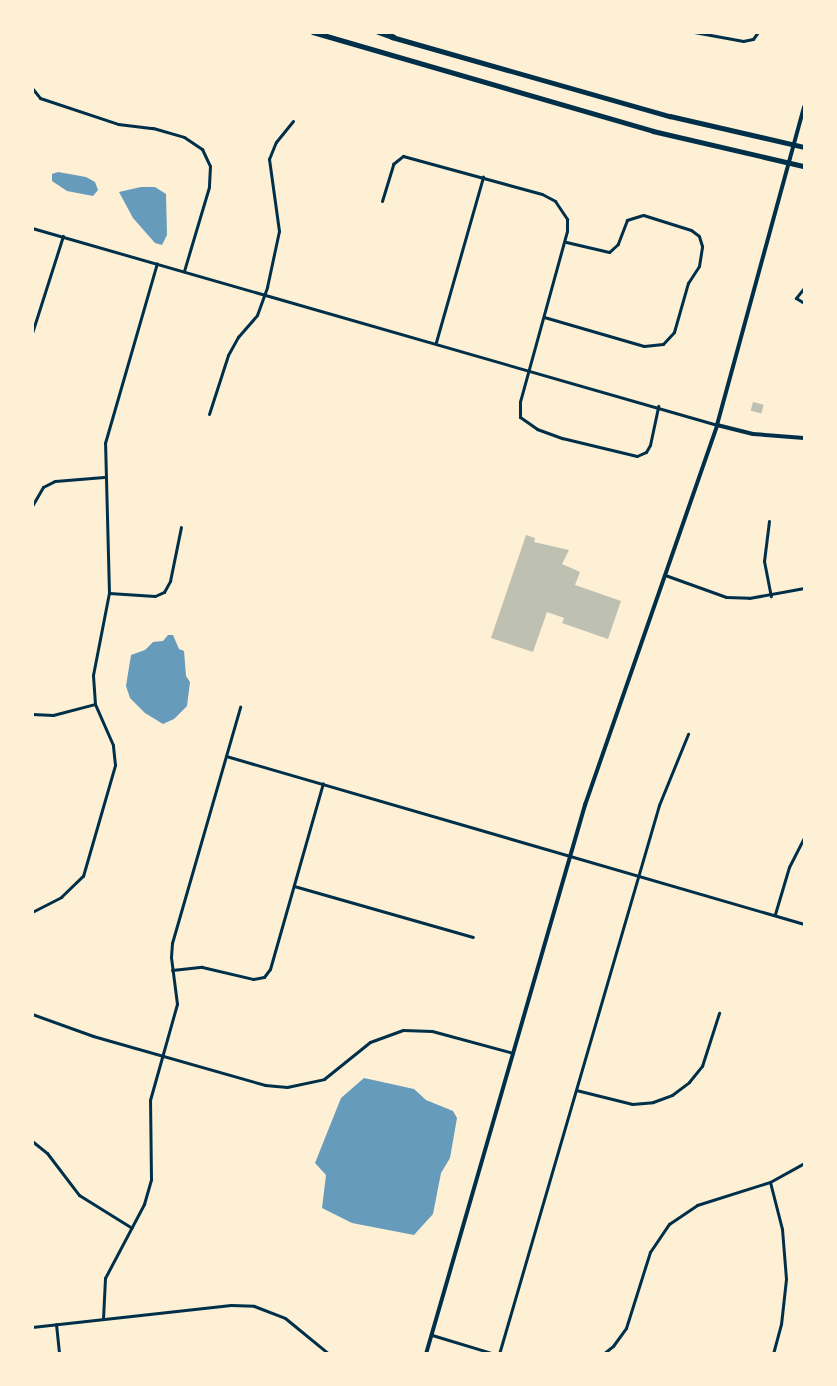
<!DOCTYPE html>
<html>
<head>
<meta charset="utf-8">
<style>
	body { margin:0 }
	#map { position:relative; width:837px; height:1386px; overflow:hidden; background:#fdf0d5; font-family:"Sofia Sans Condensed",sans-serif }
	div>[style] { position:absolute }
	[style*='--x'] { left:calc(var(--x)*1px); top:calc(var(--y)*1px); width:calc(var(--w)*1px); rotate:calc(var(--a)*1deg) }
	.water>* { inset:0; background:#669bbc }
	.building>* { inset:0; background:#bec0b2; transform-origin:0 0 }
	.minor>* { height:3px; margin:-1.5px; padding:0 1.5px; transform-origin:1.5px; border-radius:1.5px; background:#003049 }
	.tertiary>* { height:4px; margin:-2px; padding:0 2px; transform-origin:2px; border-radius:2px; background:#003049 }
	.secondary>* { height:4.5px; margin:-2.25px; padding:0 2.25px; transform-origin:2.25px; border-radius:2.25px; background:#003049 }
	.motorway>* { height:5.5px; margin:-2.75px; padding:0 2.75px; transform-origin:2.75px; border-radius:2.75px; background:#003049 }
	span { translate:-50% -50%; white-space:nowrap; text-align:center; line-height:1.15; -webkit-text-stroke:5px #fdf0d5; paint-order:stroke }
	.frame { position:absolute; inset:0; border:34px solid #fdf0d5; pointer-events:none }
</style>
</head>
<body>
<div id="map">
	<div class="water">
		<i style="clip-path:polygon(58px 172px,86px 177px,95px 182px,98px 190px,93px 196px,67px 191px,52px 181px,52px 174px)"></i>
		<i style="clip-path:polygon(141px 187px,155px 187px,166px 194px,167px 235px,162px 245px,155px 243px,133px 218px,119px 192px)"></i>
		<i style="clip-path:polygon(168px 635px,173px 635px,179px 649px,184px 651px,186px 676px,190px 682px,187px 706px,174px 719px,163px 724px,145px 713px,130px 698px,126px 686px,131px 655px,145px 650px,153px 642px,163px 641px)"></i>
		<i style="clip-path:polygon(364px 1078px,414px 1089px,426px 1100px,453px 1111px,457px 1118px,450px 1158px,441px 1173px,433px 1214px,414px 1235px,352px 1223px,322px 1208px,326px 1175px,315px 1163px,341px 1098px)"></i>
	</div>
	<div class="building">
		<i style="left:753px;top:402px;width:11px;height:9px;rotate:15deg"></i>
		<i style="clip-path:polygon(526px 535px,535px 538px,534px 542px,569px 550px,562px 564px,580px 572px,575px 585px,621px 601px,608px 639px,562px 623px,564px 618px,547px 612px,533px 652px,491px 638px)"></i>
	</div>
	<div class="minor">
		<i style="--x:642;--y:32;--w:4;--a:0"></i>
		<i style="--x:694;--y:32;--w:50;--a:10.4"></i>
		<i style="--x:743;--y:41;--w:10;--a:-11"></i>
		<i style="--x:753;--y:39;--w:9;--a:-54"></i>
		<i style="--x:32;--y:88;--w:13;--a:51"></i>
		<i style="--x:40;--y:98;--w:82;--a:18.4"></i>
		<i style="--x:118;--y:124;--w:35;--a:7"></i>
		<i style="--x:153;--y:128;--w:32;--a:16"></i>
		<i style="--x:184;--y:137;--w:22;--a:34"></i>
		<i style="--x:202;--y:149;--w:19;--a:65"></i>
		<i style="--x:210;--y:166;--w:21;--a:93"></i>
		<i style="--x:209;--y:187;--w:88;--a:106.6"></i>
		<i style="--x:382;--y:201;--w:39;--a:-73"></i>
		<i style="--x:393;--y:164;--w:13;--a:-39"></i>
		<i style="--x:403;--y:156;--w:144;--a:15.3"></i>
		<i style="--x:542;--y:194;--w:15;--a:28"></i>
		<i style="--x:555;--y:201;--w:22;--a:56"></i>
		<i style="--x:567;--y:219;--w:12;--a:90"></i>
		<i style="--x:567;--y:231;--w:177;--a:105.4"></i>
		<i style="--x:520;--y:402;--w:15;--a:90"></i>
		<i style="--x:520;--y:417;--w:21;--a:35"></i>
		<i style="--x:537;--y:429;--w:27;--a:20"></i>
		<i style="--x:562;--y:438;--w:77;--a:13.5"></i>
		<i style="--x:637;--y:456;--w:10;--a:-24"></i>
		<i style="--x:646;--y:452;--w:8;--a:-60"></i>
		<i style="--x:650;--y:445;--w:40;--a:-78"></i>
		<i style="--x:32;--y:228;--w:713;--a:16.04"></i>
		<i style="--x:804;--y:288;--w:13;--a:129"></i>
		<i style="--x:796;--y:298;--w:9;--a:32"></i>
		<i style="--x:544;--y:317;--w:104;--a:16.2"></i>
		<i style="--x:644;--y:346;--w:19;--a:-6"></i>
		<i style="--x:663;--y:344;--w:16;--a:-47"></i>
		<i style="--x:674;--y:332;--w:51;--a:-74.1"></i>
		<i style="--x:688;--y:283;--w:20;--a:-57"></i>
		<i style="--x:699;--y:266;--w:20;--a:-81"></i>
		<i style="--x:702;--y:246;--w:10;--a:-107"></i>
		<i style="--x:699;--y:236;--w:10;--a:-143"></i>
		<i style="--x:691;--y:230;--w:50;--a:-162.6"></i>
		<i style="--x:643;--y:215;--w:17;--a:163"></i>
		<i style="--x:627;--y:220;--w:26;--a:111"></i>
		<i style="--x:618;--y:244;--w:12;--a:138"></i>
		<i style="--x:609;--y:252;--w:44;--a:-166.9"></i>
		<i style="--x:32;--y:333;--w:102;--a:-72.3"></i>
		<i style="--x:436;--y:342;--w:172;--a:-74.1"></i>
		<i style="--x:209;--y:414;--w:62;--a:-72.1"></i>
		<i style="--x:228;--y:355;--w:21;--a:-61"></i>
		<i style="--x:238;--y:337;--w:29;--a:-49"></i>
		<i style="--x:257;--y:315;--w:30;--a:-70"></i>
		<i style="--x:267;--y:287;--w:57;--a:-77.9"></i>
		<i style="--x:279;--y:231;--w:73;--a:-97.9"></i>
		<i style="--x:269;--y:159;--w:18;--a:-68"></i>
		<i style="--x:276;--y:142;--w:27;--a:-51"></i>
		<i style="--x:32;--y:506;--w:22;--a:-60"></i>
		<i style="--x:43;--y:487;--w:13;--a:-27"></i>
		<i style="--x:55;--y:481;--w:49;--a:-4.7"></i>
		<i style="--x:769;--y:521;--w:40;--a:97.1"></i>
		<i style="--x:764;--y:561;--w:36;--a:79"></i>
		<i style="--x:665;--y:575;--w:65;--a:19.8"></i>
		<i style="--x:726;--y:597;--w:23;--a:2"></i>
		<i style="--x:749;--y:598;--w:56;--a:-10.3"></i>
		<i style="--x:109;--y:593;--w:46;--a:3.7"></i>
		<i style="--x:155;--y:596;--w:10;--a:-24"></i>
		<i style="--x:164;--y:592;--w:13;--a:-61"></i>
		<i style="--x:170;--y:581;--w:55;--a:-78.5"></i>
		<i style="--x:32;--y:714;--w:21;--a:3"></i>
		<i style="--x:53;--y:715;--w:43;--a:-14.7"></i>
		<i style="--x:226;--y:756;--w:602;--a:16.21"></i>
		<i style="--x:294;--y:886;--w:186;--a:15.9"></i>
		<i style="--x:32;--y:912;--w:33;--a:-27"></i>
		<i style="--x:61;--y:897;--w:30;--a:-44"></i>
		<i style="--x:83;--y:876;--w:116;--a:-73.9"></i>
		<i style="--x:115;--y:765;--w:20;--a:-96"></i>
		<i style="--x:113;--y:745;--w:45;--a:-113.7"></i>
		<i style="--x:95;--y:704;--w:29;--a:-94"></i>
		<i style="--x:93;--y:675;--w:84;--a:-79"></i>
		<i style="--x:109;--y:593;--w:150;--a:-91.5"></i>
		<i style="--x:105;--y:443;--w:187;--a:-73.9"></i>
		<i style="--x:775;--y:914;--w:49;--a:-73.4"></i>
		<i style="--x:789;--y:867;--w:33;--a:-63"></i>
		<i style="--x:172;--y:970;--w:30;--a:-6"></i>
		<i style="--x:202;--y:967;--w:52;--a:13.2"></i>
		<i style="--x:253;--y:979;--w:11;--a:-10"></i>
		<i style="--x:264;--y:977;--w:10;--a:-53"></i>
		<i style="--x:270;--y:969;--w:193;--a:-74.1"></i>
		<i style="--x:32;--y:1014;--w:65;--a:19.8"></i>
		<i style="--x:93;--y:1036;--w:179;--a:15.9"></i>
		<i style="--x:265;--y:1085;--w:22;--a:5"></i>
		<i style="--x:287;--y:1087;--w:38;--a:-12"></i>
		<i style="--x:324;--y:1079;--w:59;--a:-38.8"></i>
		<i style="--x:370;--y:1042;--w:35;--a:-20"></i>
		<i style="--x:403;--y:1030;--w:29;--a:2"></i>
		<i style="--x:432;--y:1031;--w:84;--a:15.2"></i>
		<i style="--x:576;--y:1090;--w:58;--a:14"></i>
		<i style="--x:632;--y:1104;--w:21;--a:-5"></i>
		<i style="--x:653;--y:1102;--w:20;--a:-20"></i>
		<i style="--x:672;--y:1095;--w:21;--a:-37"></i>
		<i style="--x:689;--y:1082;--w:21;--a:-51"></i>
		<i style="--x:702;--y:1066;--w:56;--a:-72.2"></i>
		<i style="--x:32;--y:1141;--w:19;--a:39"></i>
		<i style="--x:47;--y:1153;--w:53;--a:52.7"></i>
		<i style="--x:79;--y:1195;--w:62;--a:31.9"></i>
		<i style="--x:770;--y:1182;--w:49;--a:75.7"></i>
		<i style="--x:782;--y:1229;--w:50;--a:85.4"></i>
		<i style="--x:786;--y:1279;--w:45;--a:96.3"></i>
		<i style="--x:781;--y:1324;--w:31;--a:105"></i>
		<i style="--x:103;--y:1319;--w:41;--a:-87.2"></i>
		<i style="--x:105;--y:1278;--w:84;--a:-62.2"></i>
		<i style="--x:144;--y:1204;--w:26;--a:-74"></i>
		<i style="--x:151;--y:1179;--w:79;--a:-90.7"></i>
		<i style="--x:150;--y:1100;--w:100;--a:-74.3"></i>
		<i style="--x:177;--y:1004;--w:47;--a:-97.3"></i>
		<i style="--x:171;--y:957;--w:14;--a:-86"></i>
		<i style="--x:172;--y:943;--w:246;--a:-73.9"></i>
		<i style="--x:56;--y:1324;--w:30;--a:84"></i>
		<i style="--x:32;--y:1327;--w:200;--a:-6.3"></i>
		<i style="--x:231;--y:1305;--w:23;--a:2"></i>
		<i style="--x:254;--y:1306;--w:33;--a:21"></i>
		<i style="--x:285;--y:1318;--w:57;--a:39.3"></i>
		<i style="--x:432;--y:1335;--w:66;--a:16.8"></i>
		<i style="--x:499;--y:1354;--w:572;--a:-73.75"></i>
		<i style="--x:659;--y:805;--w:77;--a:-67.8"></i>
		<i style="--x:603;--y:1354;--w:13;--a:-39"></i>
		<i style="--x:613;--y:1346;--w:22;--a:-54"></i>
		<i style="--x:626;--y:1328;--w:80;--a:-72.5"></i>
		<i style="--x:650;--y:1252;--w:34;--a:-56"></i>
		<i style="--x:669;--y:1224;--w:34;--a:-34"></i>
		<i style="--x:697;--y:1205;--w:77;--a:-17.5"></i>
		<i style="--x:770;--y:1182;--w:39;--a:-29"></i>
	</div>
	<div class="tertiary">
		<i style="--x:717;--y:425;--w:37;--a:14"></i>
		<i style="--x:753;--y:434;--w:51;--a:4.5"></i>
		<i style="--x:426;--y:1354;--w:572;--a:-73.85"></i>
		<i style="--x:585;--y:805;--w:402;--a:-70.8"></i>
		<i style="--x:717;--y:425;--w:330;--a:-74.7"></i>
	</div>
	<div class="secondary">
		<i style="--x:313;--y:32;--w:354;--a:16.2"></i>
		<i style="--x:653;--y:131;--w:155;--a:13.1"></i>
		<i style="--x:392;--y:37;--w:289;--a:15.9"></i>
		<i style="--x:670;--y:116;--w:138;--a:13"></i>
	</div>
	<div class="motorway">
		<i style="--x:379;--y:32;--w:15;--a:20"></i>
	</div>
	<div class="frame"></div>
</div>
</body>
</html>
